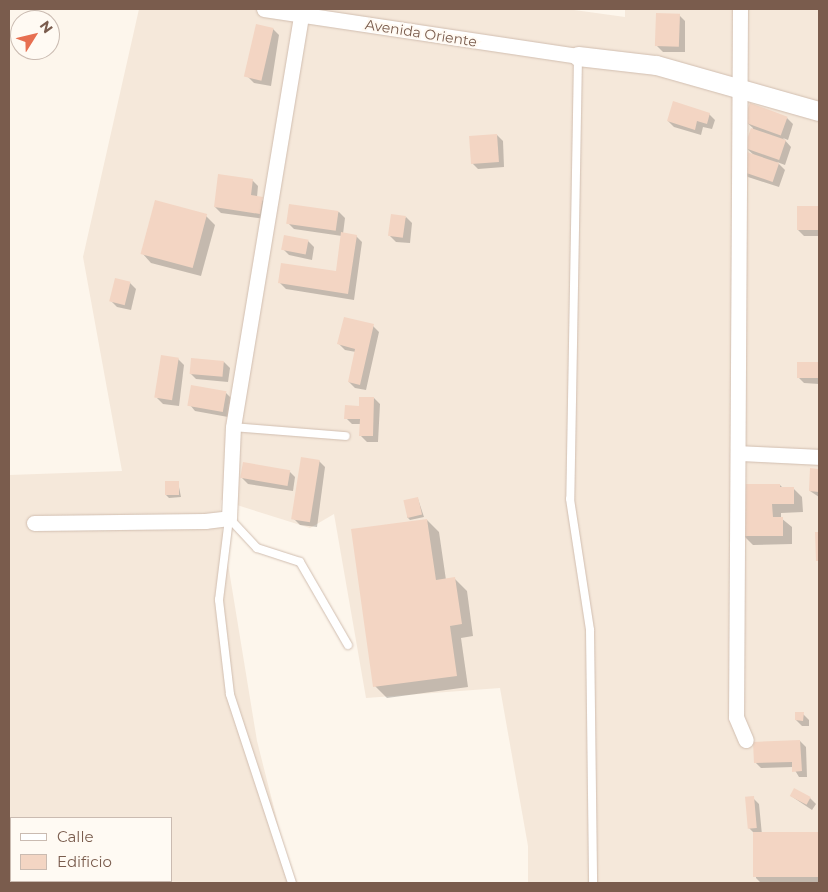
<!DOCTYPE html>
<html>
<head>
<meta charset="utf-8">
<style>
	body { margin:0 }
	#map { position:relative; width:828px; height:892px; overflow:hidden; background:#fdf6ec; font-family:Montserrat,sans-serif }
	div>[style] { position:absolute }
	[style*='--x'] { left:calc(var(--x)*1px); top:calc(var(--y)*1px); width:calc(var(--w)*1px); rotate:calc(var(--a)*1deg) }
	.residential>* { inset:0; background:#f5e8da }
	.shadow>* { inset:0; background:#0003 }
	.building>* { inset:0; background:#f3d5c3; transform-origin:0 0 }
	.roads { filter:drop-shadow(0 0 1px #d1beb0) drop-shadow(0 0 1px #d1beb0) }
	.service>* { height:8px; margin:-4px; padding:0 4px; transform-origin:4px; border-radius:4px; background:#fff }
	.minor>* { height:15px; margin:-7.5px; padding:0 7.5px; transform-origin:7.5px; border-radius:7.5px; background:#fff }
	.tertiary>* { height:19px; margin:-9.5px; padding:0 9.5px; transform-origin:9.5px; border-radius:9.5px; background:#fff }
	span { translate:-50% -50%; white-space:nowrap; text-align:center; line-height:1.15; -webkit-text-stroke:4px #fffaf3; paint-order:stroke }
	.street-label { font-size:14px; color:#7a5c4d }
	.frame { position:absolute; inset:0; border:10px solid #7a5c4d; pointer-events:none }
	.legend { position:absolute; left:10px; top:817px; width:162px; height:65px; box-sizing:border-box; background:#fffaf3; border:1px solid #cabbb1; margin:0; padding:6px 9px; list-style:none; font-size:15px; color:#7a5c4d }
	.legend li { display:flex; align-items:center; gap:10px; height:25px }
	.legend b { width:25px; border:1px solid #cabbb1 }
	.north { position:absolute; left:10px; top:10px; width:50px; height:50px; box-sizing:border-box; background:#fffaf3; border:1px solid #cabbb1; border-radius:50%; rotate:54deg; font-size:14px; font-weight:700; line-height:20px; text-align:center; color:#7a5c4d }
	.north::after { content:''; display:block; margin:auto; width:18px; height:22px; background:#e76f51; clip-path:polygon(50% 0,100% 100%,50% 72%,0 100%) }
</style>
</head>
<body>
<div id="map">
	<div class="residential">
		<i style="clip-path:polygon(evenodd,139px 9px,567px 9px,625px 17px,625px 9px,819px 9px,819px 883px,528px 883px,528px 846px,500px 688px,366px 698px,334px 514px,310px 528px,221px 500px,220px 515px,257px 741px,293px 883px,9px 883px,9px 475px,122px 471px,83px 257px,139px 9px,11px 818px,171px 818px,171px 881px,11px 881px,11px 818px)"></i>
	</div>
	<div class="shadow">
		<i style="clip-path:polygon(679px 15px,685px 21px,685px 52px,663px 52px,657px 46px)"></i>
		<i style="clip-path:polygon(273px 29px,279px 35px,271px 86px,254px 83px,248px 77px)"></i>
		<i style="clip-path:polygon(709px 114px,715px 120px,712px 129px,703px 127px,701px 135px,674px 127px,668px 121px)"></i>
		<i style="clip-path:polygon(787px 118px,793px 124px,788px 140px,783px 138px,791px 147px,785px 165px,777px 162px,785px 170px,779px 187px,748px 177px,742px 171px,755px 156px,746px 148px,753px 128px,745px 121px)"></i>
		<i style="clip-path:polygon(497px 135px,503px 141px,504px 167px,478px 169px,472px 163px)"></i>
		<i style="clip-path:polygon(252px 180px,258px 186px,257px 197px,268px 204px,266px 219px,221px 213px,215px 207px)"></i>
		<i style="clip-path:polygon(799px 207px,819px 208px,819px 236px,804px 236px,798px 230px)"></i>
		<i style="clip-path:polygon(339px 212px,345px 218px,343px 234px,356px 236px,362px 242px,354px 300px,286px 289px,280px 283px,337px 272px,342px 236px,294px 229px,288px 223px)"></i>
		<i style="clip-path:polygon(206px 216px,215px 225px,201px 276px,151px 263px,142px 253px)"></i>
		<i style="clip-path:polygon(406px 217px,412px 223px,410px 243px,396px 242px,390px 236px)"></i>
		<i style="clip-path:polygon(308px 241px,314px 247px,312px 260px,289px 255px,283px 249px)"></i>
		<i style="clip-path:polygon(130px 283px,136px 289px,131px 310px,117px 307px,111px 301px)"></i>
		<i style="clip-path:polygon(373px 326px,379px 332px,366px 390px,355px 388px,349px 382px,356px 352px,345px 350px,339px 344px)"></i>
		<i style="clip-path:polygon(178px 359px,184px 365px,179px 406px,163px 404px,157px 398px)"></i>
		<i style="clip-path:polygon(224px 362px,230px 368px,228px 382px,196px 379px,190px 373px)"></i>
		<i style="clip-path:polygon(798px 363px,819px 363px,819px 384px,804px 383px,798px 377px)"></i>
		<i style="clip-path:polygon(225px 392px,231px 398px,228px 417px,195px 411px,190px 405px)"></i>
		<i style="clip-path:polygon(374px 398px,380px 404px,378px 442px,367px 442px,361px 436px,361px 424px,352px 424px,346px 418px)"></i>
		<i style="clip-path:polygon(319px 461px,325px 467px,317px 527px,300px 525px,294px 519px)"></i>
		<i style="clip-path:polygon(811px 470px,819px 470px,819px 497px,810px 491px)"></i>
		<i style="clip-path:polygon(289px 471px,295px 477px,293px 491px,248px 484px,242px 478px)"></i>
		<i style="clip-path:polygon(178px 482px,181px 497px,169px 498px,166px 495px)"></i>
		<i style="clip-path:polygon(780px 485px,783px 488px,793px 488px,802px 497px,803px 512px,781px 513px,781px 518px,792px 527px,792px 544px,753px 545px,744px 536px)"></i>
		<i style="clip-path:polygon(418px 499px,424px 517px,410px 520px,407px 517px)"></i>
		<i style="clip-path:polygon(427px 520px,439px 532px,446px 580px,455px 579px,467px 591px,473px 636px,461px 638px,468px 687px,387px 698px,375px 686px)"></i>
		<i style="clip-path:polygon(803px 714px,809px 720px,809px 726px,802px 726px,796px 720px)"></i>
		<i style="clip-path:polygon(800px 741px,806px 747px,807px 777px,799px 777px,793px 767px,761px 768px,755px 762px)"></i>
		<i style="clip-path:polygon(791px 796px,810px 798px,816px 804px,812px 810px)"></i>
		<i style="clip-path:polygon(753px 798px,759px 804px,762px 835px,819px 833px,819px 882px,761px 883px,756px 878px,755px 834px,749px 828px)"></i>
	</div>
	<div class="building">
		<i style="left:656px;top:13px;width:24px;height:33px;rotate:2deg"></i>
		<i style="left:256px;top:24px;width:18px;height:54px;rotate:13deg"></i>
		<i style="clip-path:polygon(673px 101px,710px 113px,707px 124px,697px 121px,695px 130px,667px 121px)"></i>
		<i style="left:750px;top:103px;width:40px;height:20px;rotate:20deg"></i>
		<i style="left:751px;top:128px;width:37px;height:21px;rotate:19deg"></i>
		<i style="left:497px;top:134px;width:28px;height:28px;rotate:86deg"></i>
		<i style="left:747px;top:152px;width:34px;height:20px;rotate:19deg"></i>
		<i style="clip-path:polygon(218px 174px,253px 179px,251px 195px,263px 197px,260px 214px,214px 207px)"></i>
		<i style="left:155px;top:200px;width:54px;height:56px;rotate:15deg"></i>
		<i style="left:289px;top:204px;width:50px;height:20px;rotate:8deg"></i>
		<i style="left:797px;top:206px;width:22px;height:24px"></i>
		<i style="left:391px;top:214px;width:15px;height:22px;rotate:8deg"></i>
		<i style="clip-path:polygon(341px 232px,357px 235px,348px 294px,278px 283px,281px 263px,336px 271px)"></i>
		<i style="left:284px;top:235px;width:25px;height:15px;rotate:11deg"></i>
		<i style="left:115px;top:278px;width:16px;height:24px;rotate:14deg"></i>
		<i style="clip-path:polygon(344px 317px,374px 324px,360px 385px,348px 382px,355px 349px,337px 344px)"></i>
		<i style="left:161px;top:355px;width:18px;height:43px;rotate:9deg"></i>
		<i style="left:191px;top:358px;width:33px;height:16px;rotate:5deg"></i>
		<i style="left:797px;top:362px;width:22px;height:16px"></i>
		<i style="left:191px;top:385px;width:36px;height:21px;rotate:10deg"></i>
		<i style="clip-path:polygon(359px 397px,374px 397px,373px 436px,359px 436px,360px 419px,344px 419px,345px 405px,359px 406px)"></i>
		<i style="left:301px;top:457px;width:19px;height:63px;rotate:9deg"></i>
		<i style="left:243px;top:462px;width:48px;height:16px;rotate:10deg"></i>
		<i style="clip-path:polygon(810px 468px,819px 469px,819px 492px,809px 491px)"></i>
		<i style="left:165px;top:481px;width:14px;height:14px"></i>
		<i style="clip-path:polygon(741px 484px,780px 484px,780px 487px,794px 487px,794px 504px,772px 504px,773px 517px,783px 517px,783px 536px,743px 536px)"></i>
		<i style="left:418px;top:497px;width:18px;height:15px;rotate:77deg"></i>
		<i style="clip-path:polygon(427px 519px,436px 580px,455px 577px,462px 624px,450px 626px,457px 676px,373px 687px,351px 529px)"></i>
		<i style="clip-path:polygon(815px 532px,819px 532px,819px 561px,816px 561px)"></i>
		<i style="clip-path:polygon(795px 712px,804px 712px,803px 721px,795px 720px)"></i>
		<i style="clip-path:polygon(800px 740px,802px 771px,792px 772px,792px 762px,754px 763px,753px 742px)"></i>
		<i style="left:794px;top:788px;width:19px;height:9px;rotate:28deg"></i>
		<i style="left:754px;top:796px;width:32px;height:9px;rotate:85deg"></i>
		<i style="left:819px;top:832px;width:45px;height:66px;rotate:90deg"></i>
	</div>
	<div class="roads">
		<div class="service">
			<i style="--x:578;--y:57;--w:442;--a:91"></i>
			<i style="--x:570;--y:499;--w:133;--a:81.3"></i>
			<i style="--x:590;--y:630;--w:253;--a:89.3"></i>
			<i style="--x:233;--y:427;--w:113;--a:4.6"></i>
			<i style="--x:292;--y:883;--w:199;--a:-108.2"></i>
			<i style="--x:230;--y:694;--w:95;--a:-96.7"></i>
			<i style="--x:219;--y:600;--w:83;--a:-83"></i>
			<i style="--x:229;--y:518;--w:41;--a:47"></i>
			<i style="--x:257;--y:548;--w:45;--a:18"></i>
			<i style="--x:300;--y:562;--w:96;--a:60"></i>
		</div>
		<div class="minor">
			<i style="--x:264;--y:9;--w:317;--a:8.5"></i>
			<i style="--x:740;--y:9;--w:708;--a:90.32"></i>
			<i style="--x:736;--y:717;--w:25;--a:67"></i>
			<i style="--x:738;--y:453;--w:81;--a:2.8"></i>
			<i style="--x:34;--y:523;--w:171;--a:-0.7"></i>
			<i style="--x:205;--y:521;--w:24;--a:-7"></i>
			<i style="--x:229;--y:518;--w:91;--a:-87.5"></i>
			<i style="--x:233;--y:427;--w:418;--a:-80.6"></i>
		</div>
		<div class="tertiary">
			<i style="--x:578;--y:56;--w:79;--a:6.6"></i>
			<i style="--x:656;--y:65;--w:169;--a:15.8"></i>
		</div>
	</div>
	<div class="street-label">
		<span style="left:421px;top:33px;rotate:9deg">Avenida Oriente</span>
	</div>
	<div class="frame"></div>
	<ul class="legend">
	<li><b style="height:6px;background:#fff"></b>Calle</li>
	<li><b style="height:14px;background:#f3d5c3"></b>Edificio</li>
	</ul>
	<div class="north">N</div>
</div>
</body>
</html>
